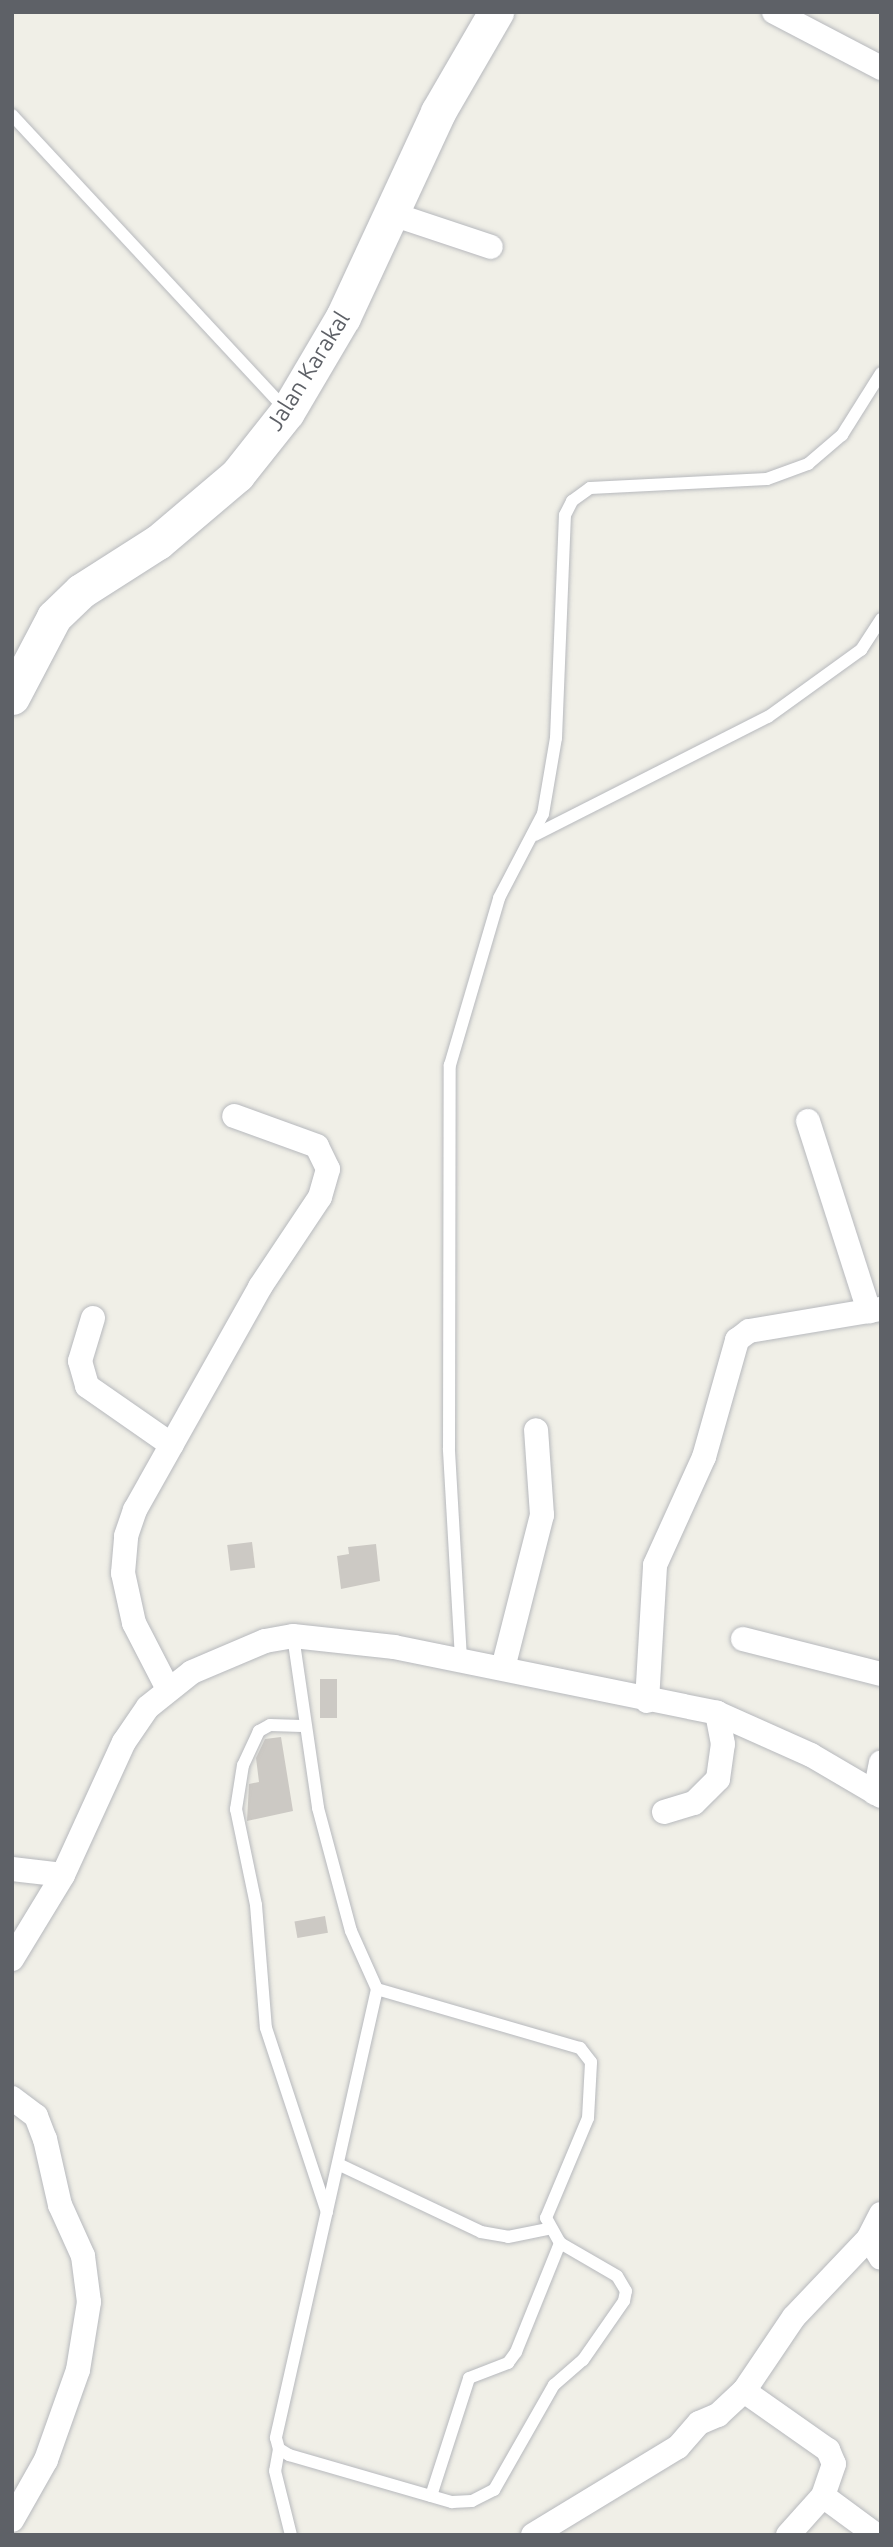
<!DOCTYPE html>
<html>
<head>
<meta charset="utf-8">
<style>
	body { margin:0 }
	#map { position:relative; width:893px; height:2547px; overflow:hidden; background:#f0efe7; font-family:Ubuntu,sans-serif }
	div>[style] { position:absolute }
	[style*='--x'] { left:calc(var(--x)*1px); top:calc(var(--y)*1px); width:calc(var(--w)*1px); rotate:calc(var(--a)*1deg) }
	.building>* { inset:0; background:#ccc9c4; transform-origin:0 0 }
	.roads { filter:drop-shadow(0 0 2px #b7b9bd) drop-shadow(0 0 2px #b7b9bd) }
	.service>* { height:12px; margin:-6px; padding:0 6px; transform-origin:6px; border-radius:6px; background:#fff }
	.minor>* { height:24px; margin:-12px; padding:0 12px; transform-origin:12px; border-radius:12px; background:#fff }
	.secondary>* { height:35px; margin:-17.5px; padding:0 17.5px; transform-origin:17.5px; border-radius:17.5px; background:#fff }
	span { translate:-50% -50%; white-space:nowrap; text-align:center; line-height:1.15; -webkit-text-stroke:7px #fff; paint-order:stroke }
	.street-label { font-size:23px; color:#5e6167 }
	.frame { position:absolute; inset:0; border:14px solid #5e6167; pointer-events:none }
</style>
</head>
<body>
<div id="map">
	<div class="building">
		<i style="left:252px;top:1542px;width:26px;height:25px;rotate:83deg"></i>
		<i style="clip-path:polygon(376px 1544px,380px 1581px,341px 1589px,337px 1556px,349px 1554px,348px 1547px)"></i>
		<i style="left:320px;top:1679px;width:17px;height:39px"></i>
		<i style="clip-path:polygon(281px 1737px,293px 1811px,247px 1821px,249px 1784px,259px 1782px,256px 1758px,265px 1739px)"></i>
		<i style="left:325px;top:1916px;width:17px;height:31px;rotate:80deg"></i>
	</div>
	<div class="roads">
		<div class="service">
			<i style="--x:12;--y:115;--w:401;--a:47.1"></i>
			<i style="--x:535;--y:835;--w:261;--a:-26.9"></i>
			<i style="--x:768;--y:717;--w:115;--a:-35.8"></i>
			<i style="--x:861;--y:650;--w:37;--a:-57"></i>
			<i style="--x:293;--y:1636;--w:174;--a:81.7"></i>
			<i style="--x:318;--y:1808;--w:127;--a:75"></i>
			<i style="--x:351;--y:1931;--w:64;--a:65.9"></i>
			<i style="--x:377;--y:1989;--w:460;--a:102.7"></i>
			<i style="--x:276;--y:2438;--w:11;--a:75"></i>
			<i style="--x:279;--y:2449;--w:12;--a:31"></i>
			<i style="--x:289;--y:2455;--w:170;--a:16.1"></i>
			<i style="--x:452;--y:2502;--w:20;--a:-3"></i>
			<i style="--x:472;--y:2501;--w:25;--a:-27"></i>
			<i style="--x:494;--y:2490;--w:121;--a:-60.3"></i>
			<i style="--x:554;--y:2385;--w:38;--a:-41"></i>
			<i style="--x:583;--y:2360;--w:72;--a:-55.2"></i>
			<i style="--x:624;--y:2301;--w:10;--a:-79"></i>
			<i style="--x:626;--y:2291;--w:17;--a:-121"></i>
			<i style="--x:617;--y:2276;--w:66;--a:-149.9"></i>
			<i style="--x:560;--y:2243;--w:29;--a:-119"></i>
			<i style="--x:546;--y:2218;--w:108;--a:-67.2"></i>
			<i style="--x:588;--y:2118;--w:56;--a:-86.9"></i>
			<i style="--x:591;--y:2062;--w:18;--a:-128"></i>
			<i style="--x:580;--y:2048;--w:211;--a:-163.8"></i>
			<i style="--x:461;--y:1659;--w:211;--a:-93.3"></i>
			<i style="--x:449;--y:1448;--w:383;--a:-89.9"></i>
			<i style="--x:450;--y:1065;--w:174;--a:-73.6"></i>
			<i style="--x:499;--y:898;--w:95;--a:-62.4"></i>
			<i style="--x:543;--y:814;--w:77;--a:-80.3"></i>
			<i style="--x:556;--y:738;--w:223;--a:-87.7"></i>
			<i style="--x:565;--y:515;--w:16;--a:-63"></i>
			<i style="--x:572;--y:501;--w:22;--a:-36"></i>
			<i style="--x:590;--y:488;--w:177;--a:-2.9"></i>
			<i style="--x:767;--y:479;--w:44;--a:-20.1"></i>
			<i style="--x:808;--y:464;--w:45;--a:-40.5"></i>
			<i style="--x:842;--y:435;--w:73;--a:-57.8"></i>
			<i style="--x:302;--y:1726;--w:32;--a:-178"></i>
			<i style="--x:270;--y:1725;--w:13;--a:151"></i>
			<i style="--x:259;--y:1731;--w:38;--a:115"></i>
			<i style="--x:243;--y:1765;--w:45;--a:99"></i>
			<i style="--x:236;--y:1809;--w:98;--a:78.2"></i>
			<i style="--x:256;--y:1905;--w:123;--a:85.4"></i>
			<i style="--x:266;--y:2028;--w:194;--a:71.7"></i>
			<i style="--x:338;--y:2164;--w:158;--a:25.4"></i>
			<i style="--x:481;--y:2232;--w:27;--a:10"></i>
			<i style="--x:508;--y:2237;--w:41;--a:-11.3"></i>
			<i style="--x:279;--y:2449;--w:22;--a:100"></i>
			<i style="--x:275;--y:2471;--w:66;--a:76"></i>
			<i style="--x:431;--y:2496;--w:124;--a:-72.1"></i>
			<i style="--x:469;--y:2378;--w:42;--a:-21"></i>
			<i style="--x:508;--y:2363;--w:14;--a:-54"></i>
			<i style="--x:516;--y:2352;--w:118;--a:-68"></i>
		</div>
		<div class="minor">
			<i style="--x:774;--y:12;--w:121;--a:27.6"></i>
			<i style="--x:392;--y:214;--w:104;--a:18.4"></i>
			<i style="--x:808;--y:1121;--w:200;--a:72.2"></i>
			<i style="--x:93;--y:1318;--w:45;--a:106.8"></i>
			<i style="--x:80;--y:1361;--w:26;--a:74"></i>
			<i style="--x:87;--y:1386;--w:103;--a:34.8"></i>
			<i style="--x:743;--y:1639;--w:142;--a:14.2"></i>
			<i style="--x:503;--y:1668;--w:158;--a:-75.7"></i>
			<i style="--x:542;--y:1515;--w:85;--a:-94"></i>
			<i style="--x:168;--y:1689;--w:74;--a:-117.3"></i>
			<i style="--x:134;--y:1623;--w:51;--a:-102.4"></i>
			<i style="--x:123;--y:1573;--w:37;--a:-85"></i>
			<i style="--x:126;--y:1536;--w:28;--a:-71"></i>
			<i style="--x:135;--y:1510;--w:256;--a:-60.7"></i>
			<i style="--x:260;--y:1287;--w:108;--a:-56.3"></i>
			<i style="--x:320;--y:1197;--w:29;--a:-74"></i>
			<i style="--x:328;--y:1169;--w:25;--a:-116"></i>
			<i style="--x:317;--y:1146;--w:88;--a:-160.1"></i>
			<i style="--x:647;--y:1701;--w:136;--a:-86.6"></i>
			<i style="--x:655;--y:1565;--w:119;--a:-65.6"></i>
			<i style="--x:704;--y:1457;--w:122;--a:-74.2"></i>
			<i style="--x:737;--y:1340;--w:15;--a:-37"></i>
			<i style="--x:749;--y:1331;--w:134;--a:-9.5"></i>
			<i style="--x:875;--y:1793;--w:31;--a:-79"></i>
			<i style="--x:664;--y:1812;--w:31;--a:-17"></i>
			<i style="--x:694;--y:1803;--w:34;--a:-45"></i>
			<i style="--x:718;--y:1779;--w:35;--a:-82"></i>
			<i style="--x:723;--y:1744;--w:32;--a:-101"></i>
			<i style="--x:12;--y:1869;--w:51;--a:6.7"></i>
			<i style="--x:12;--y:1959;--w:98;--a:-58.7"></i>
			<i style="--x:63;--y:1875;--w:146;--a:-65.4"></i>
			<i style="--x:124;--y:1742;--w:42;--a:-55.6"></i>
			<i style="--x:148;--y:1707;--w:56;--a:-38.5"></i>
			<i style="--x:192;--y:1672;--w:79;--a:-23"></i>
			<i style="--x:265;--y:1641;--w:28;--a:-10"></i>
			<i style="--x:293;--y:1636;--w:102;--a:6.2"></i>
			<i style="--x:394;--y:1647;--w:330;--a:11.5"></i>
			<i style="--x:717;--y:1713;--w:103;--a:24.1"></i>
			<i style="--x:811;--y:1755;--w:81;--a:30.4"></i>
			<i style="--x:12;--y:2098;--w:30;--a:37"></i>
			<i style="--x:36;--y:2116;--w:25;--a:69"></i>
			<i style="--x:45;--y:2139;--w:68;--a:77.2"></i>
			<i style="--x:60;--y:2205;--w:56;--a:65.7"></i>
			<i style="--x:83;--y:2256;--w:46;--a:82.6"></i>
			<i style="--x:89;--y:2302;--w:69;--a:99.2"></i>
			<i style="--x:78;--y:2370;--w:96;--a:109.6"></i>
			<i style="--x:46;--y:2460;--w:69;--a:119.5"></i>
			<i style="--x:881;--y:2214;--w:27;--a:117"></i>
			<i style="--x:869;--y:2238;--w:23;--a:59"></i>
			<i style="--x:744;--y:2391;--w:103;--a:35.1"></i>
			<i style="--x:828;--y:2450;--w:15;--a:67"></i>
			<i style="--x:834;--y:2464;--w:34;--a:109"></i>
			<i style="--x:823;--y:2496;--w:66;--a:36.3"></i>
			<i style="--x:533;--y:2535;--w:170;--a:-31.3"></i>
			<i style="--x:678;--y:2447;--w:32;--a:-49"></i>
			<i style="--x:699;--y:2423;--w:21;--a:-23"></i>
			<i style="--x:718;--y:2415;--w:35;--a:-43"></i>
			<i style="--x:744;--y:2391;--w:89;--a:-56"></i>
			<i style="--x:794;--y:2317;--w:109;--a:-46.5"></i>
			<i style="--x:788;--y:2535;--w:52;--a:-48.1"></i>
		</div>
		<div class="secondary">
			<i style="--x:12;--y:697;--w:90;--a:-62.3"></i>
			<i style="--x:54;--y:617;--w:37;--a:-44"></i>
			<i style="--x:81;--y:591;--w:91;--a:-32.5"></i>
			<i style="--x:158;--y:542;--w:104;--a:-40.3"></i>
			<i style="--x:237;--y:475;--w:80;--a:-51.6"></i>
			<i style="--x:287;--y:412;--w:110;--a:-59.5"></i>
			<i style="--x:343;--y:317;--w:226;--a:-65.1"></i>
			<i style="--x:438;--y:112;--w:116;--a:-59.9"></i>
		</div>
	</div>
	<div class="street-label">
		<span style="left:308px;top:371px;rotate:-58deg">Jalan Karakal</span>
	</div>
	<div class="frame"></div>
</div>
</body>
</html>
